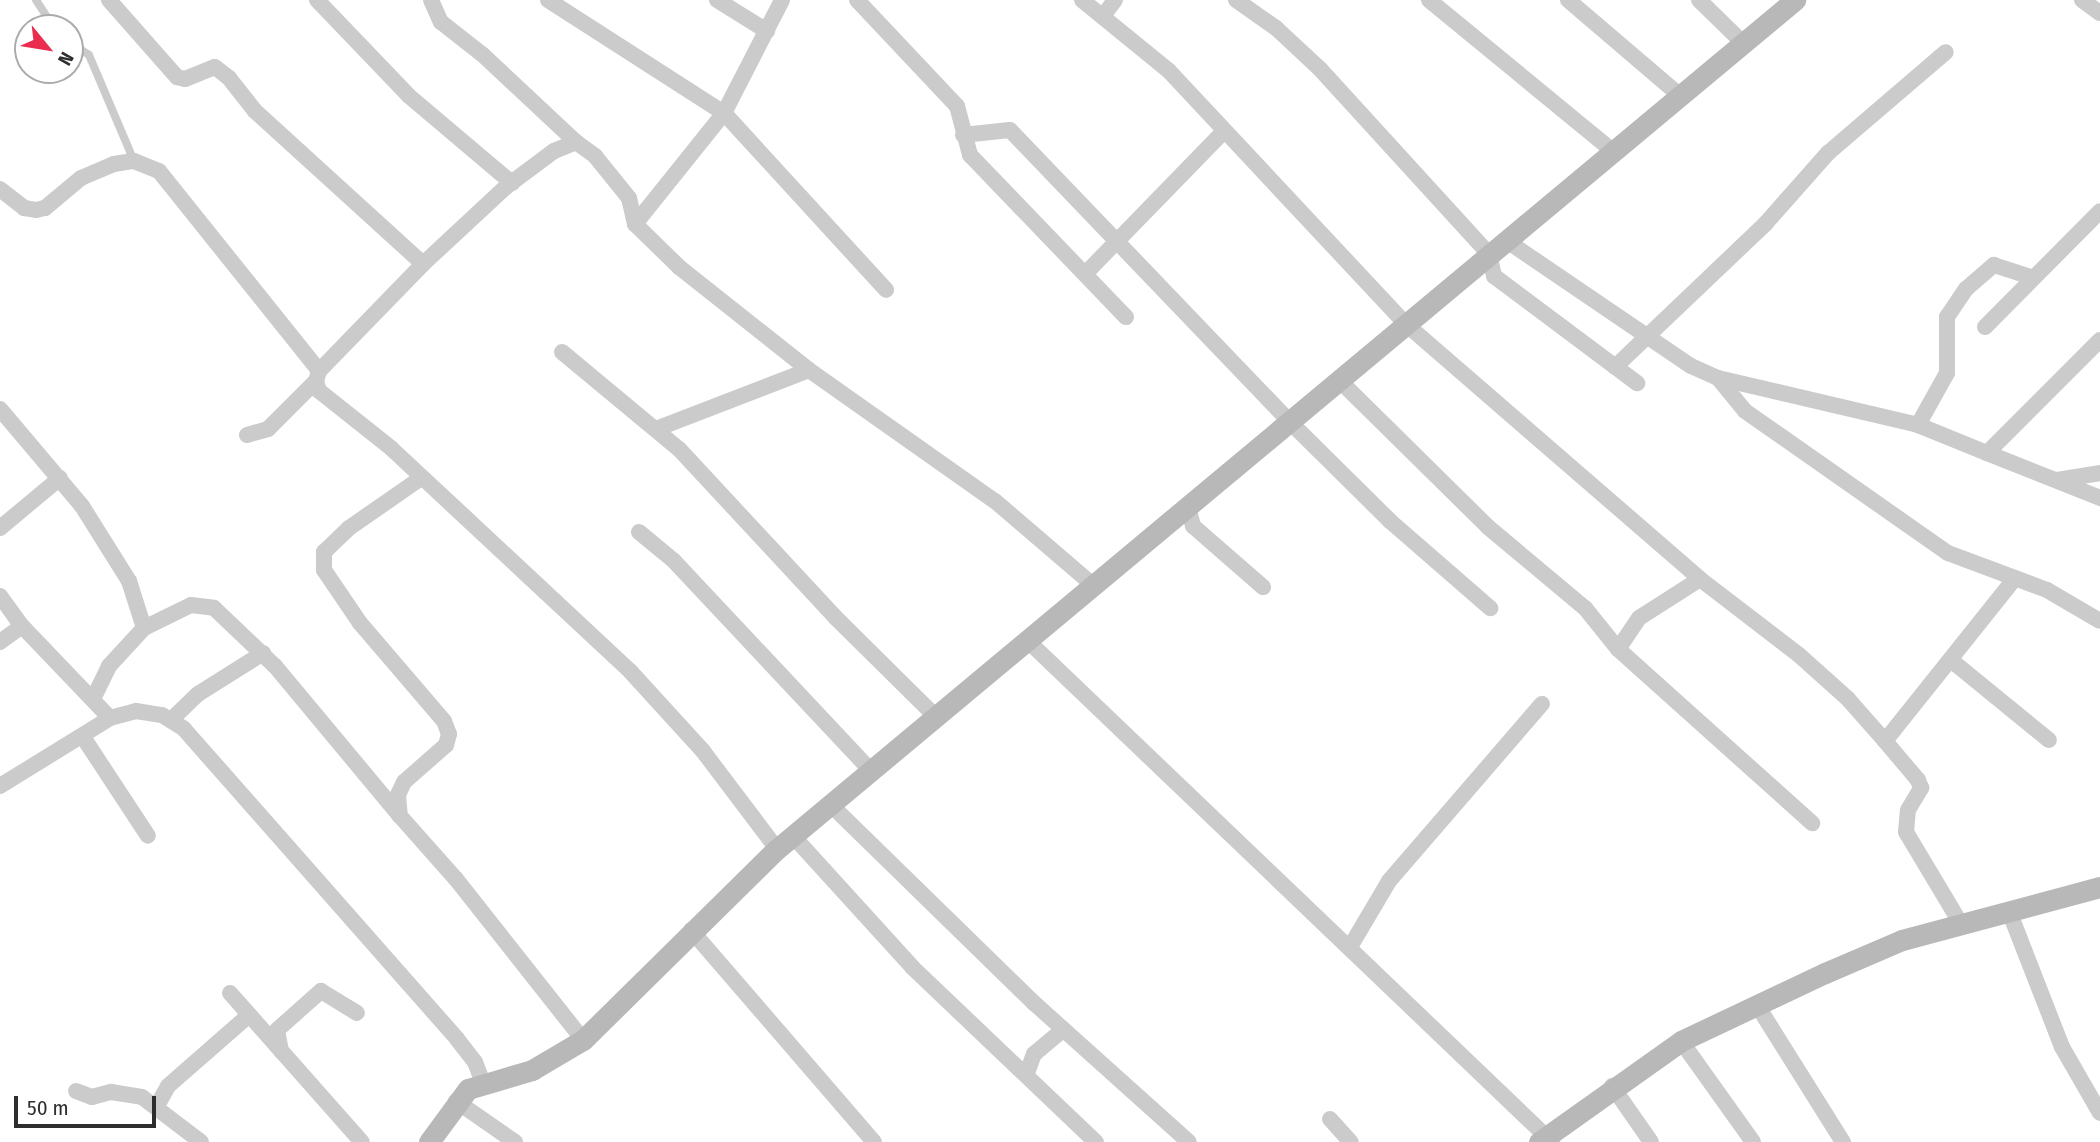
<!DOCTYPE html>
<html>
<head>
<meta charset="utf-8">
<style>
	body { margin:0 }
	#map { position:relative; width:2100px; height:1142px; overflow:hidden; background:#fff; font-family:"Fira Sans Condensed",sans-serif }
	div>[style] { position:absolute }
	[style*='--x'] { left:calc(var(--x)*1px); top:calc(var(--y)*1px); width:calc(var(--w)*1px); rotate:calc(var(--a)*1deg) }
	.lane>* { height:8px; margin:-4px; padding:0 4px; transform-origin:4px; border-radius:4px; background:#cbcbcb }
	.street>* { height:16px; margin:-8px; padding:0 8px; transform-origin:8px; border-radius:8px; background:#cbcbcb }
	.secondary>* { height:21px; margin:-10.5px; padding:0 10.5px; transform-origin:10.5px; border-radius:10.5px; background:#b8b8b8 }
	span { translate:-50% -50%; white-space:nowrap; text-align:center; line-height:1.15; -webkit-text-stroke:7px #fff; paint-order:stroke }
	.north { position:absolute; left:14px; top:14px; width:70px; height:70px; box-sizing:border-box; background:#fff; border:2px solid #ababab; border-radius:50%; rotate:120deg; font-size:19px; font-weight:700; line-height:28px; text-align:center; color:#2e2e2e }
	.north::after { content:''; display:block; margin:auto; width:24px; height:32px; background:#ea2c4e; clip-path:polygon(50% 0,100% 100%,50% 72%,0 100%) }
	.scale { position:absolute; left:14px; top:1096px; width:142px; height:32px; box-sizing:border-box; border:4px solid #2e2e2e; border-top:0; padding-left:9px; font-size:21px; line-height:24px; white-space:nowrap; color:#2e2e2e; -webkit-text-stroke:5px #fff; paint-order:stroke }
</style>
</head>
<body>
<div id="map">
	<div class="lane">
		<i style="--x:36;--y:0;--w:33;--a:57"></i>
		<i style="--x:70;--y:43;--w:22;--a:32"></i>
		<i style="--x:89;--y:55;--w:115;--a:67"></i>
	</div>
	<div class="street">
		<i style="--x:109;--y:0;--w:103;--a:48.6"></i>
		<i style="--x:177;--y:77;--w:8;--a:14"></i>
		<i style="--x:185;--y:79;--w:32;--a:-22"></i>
		<i style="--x:215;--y:67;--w:18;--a:38"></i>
		<i style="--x:229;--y:78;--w:42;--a:51.8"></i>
		<i style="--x:255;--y:111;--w:227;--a:42.3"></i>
		<i style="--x:317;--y:0;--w:133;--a:46.2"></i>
		<i style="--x:409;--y:96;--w:135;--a:40.2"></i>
		<i style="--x:431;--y:0;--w:24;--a:66"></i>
		<i style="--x:441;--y:22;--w:53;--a:38.2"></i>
		<i style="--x:483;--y:55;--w:127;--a:43.1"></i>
		<i style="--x:548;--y:0;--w:209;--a:32.7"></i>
		<i style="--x:724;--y:113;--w:240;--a:47.5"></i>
		<i style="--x:717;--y:0;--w:59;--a:31.8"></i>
		<i style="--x:857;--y:0;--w:146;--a:46.7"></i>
		<i style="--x:957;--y:106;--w:51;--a:75.1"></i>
		<i style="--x:970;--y:155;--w:225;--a:46.1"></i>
		<i style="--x:1082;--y:0;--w:112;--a:39.2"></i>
		<i style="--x:1169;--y:71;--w:348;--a:46.9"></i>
		<i style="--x:1407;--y:325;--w:388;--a:40.9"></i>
		<i style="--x:1700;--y:579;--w:125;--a:37.5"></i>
		<i style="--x:1799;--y:655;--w:66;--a:41.9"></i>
		<i style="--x:1848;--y:699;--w:56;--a:48.6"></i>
		<i style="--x:1236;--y:0;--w:49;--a:35"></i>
		<i style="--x:1276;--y:28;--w:60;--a:43"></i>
		<i style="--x:1320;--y:69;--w:251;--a:47.6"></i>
		<i style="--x:1489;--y:254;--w:23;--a:77"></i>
		<i style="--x:1494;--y:276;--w:179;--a:36.8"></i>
		<i style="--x:1429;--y:0;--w:238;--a:39.4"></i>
		<i style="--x:1568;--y:0;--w:145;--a:40.5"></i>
		<i style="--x:1699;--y:0;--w:59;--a:44.3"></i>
		<i style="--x:2082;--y:0;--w:22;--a:36"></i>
		<i style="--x:1103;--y:16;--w:20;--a:-53"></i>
		<i style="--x:963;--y:135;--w:47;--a:-6.1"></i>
		<i style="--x:1010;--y:130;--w:402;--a:46.2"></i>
		<i style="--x:1288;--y:420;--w:144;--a:44.7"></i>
		<i style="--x:1390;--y:521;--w:133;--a:41"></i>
		<i style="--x:0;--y:189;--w:31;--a:38"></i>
		<i style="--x:24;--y:208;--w:12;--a:9"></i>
		<i style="--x:36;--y:210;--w:9;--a:-13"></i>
		<i style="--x:45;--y:208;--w:47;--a:-39.8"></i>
		<i style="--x:81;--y:178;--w:36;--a:-23"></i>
		<i style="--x:114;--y:164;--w:20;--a:-9"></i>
		<i style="--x:134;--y:161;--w:27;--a:22"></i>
		<i style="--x:159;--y:171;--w:256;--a:51.3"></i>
		<i style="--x:635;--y:224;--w:62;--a:44.3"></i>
		<i style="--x:679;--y:267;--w:166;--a:38.4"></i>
		<i style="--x:809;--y:370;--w:228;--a:35.2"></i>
		<i style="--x:995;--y:501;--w:129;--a:40.6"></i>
		<i style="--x:1507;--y:241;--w:222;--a:34.2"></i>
		<i style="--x:1691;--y:366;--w:30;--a:24"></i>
		<i style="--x:1718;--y:378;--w:205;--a:13.2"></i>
		<i style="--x:1918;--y:425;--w:74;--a:22.1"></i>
		<i style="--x:1085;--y:274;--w:198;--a:-45.8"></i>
		<i style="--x:1985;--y:327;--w:163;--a:-45.2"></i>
		<i style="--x:2100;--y:340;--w:160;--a:135"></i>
		<i style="--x:1987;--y:453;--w:122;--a:21.7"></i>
		<i style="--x:562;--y:352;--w:152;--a:39.7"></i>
		<i style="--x:679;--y:449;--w:229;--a:47.1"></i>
		<i style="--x:835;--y:617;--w:141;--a:44.7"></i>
		<i style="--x:1615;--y:367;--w:209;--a:-43.6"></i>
		<i style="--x:1766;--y:223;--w:94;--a:-48.5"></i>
		<i style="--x:1828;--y:153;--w:155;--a:-40.6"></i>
		<i style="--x:1718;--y:378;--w:43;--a:50.7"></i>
		<i style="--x:1745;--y:411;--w:248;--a:35"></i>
		<i style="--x:1948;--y:553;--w:106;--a:20.5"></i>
		<i style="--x:2047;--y:590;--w:61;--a:30.3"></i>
		<i style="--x:1338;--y:379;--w:211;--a:44.6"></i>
		<i style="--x:1488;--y:527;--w:126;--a:39.9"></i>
		<i style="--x:1585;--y:608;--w:53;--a:51.2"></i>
		<i style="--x:0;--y:409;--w:127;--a:49.8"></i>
		<i style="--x:82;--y:506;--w:89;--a:57.9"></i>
		<i style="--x:129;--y:581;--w:49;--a:72.3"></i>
		<i style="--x:1918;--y:425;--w:60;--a:-60.9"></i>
		<i style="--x:1947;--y:373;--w:56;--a:-90"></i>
		<i style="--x:1947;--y:317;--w:34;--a:-56"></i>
		<i style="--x:1966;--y:289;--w:37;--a:-41"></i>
		<i style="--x:1994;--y:265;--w:38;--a:18"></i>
		<i style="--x:656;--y:429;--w:164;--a:-21.1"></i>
		<i style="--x:247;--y:435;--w:22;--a:-16"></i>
		<i style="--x:268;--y:429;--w:68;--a:-45"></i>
		<i style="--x:421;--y:478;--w:88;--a:145.2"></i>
		<i style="--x:349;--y:528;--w:35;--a:136"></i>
		<i style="--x:324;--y:552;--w:18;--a:90"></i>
		<i style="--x:324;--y:570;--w:64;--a:55.8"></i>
		<i style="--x:360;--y:623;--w:129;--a:49.4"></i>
		<i style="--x:444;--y:721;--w:14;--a:69"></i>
		<i style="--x:449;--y:734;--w:11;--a:105"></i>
		<i style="--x:446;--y:745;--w:56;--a:138.6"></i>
		<i style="--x:404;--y:782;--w:14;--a:115"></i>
		<i style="--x:398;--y:795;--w:21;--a:85"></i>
		<i style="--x:400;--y:816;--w:84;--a:48.4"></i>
		<i style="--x:456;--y:879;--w:205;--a:51.7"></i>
		<i style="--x:2057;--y:480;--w:44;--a:-9.2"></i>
		<i style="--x:1188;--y:506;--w:21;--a:76"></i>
		<i style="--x:1193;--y:526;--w:93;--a:41.1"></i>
		<i style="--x:0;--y:528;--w:78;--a:-39.8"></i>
		<i style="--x:639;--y:532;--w:45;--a:39.6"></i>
		<i style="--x:674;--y:561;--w:289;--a:46.8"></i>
		<i style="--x:1700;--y:579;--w:72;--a:147.4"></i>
		<i style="--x:1639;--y:618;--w:37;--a:124"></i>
		<i style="--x:1618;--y:649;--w:261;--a:41.9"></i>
		<i style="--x:0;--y:596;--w:37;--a:54"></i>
		<i style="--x:22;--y:626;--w:127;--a:46.3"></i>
		<i style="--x:110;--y:718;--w:27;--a:-15"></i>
		<i style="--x:136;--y:711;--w:26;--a:9"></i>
		<i style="--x:162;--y:715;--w:26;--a:32"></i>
		<i style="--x:184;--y:729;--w:413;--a:48.6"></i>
		<i style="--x:457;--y:1039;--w:29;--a:52"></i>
		<i style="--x:475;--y:1062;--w:22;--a:69"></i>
		<i style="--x:0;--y:642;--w:27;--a:-36"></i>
		<i style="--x:1029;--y:642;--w:724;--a:43.71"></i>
		<i style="--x:1952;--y:661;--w:125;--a:39.2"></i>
		<i style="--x:93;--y:699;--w:37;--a:-64"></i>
		<i style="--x:109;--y:666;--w:52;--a:-47.4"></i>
		<i style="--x:144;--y:628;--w:52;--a:-26.1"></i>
		<i style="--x:191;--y:605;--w:23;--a:7"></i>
		<i style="--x:214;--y:608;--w:84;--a:43.6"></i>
		<i style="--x:275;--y:666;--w:195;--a:50.2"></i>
		<i style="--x:171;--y:720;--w:37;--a:-44"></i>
		<i style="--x:198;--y:694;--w:77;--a:-32.2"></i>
		<i style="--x:83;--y:737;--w:118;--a:56.7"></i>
		<i style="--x:0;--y:786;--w:129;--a:-31.7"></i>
		<i style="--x:831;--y:805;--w:284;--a:44.3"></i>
		<i style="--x:1034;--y:1003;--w:208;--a:41.9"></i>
		<i style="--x:793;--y:836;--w:177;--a:47.7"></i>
		<i style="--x:912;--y:967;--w:254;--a:43.6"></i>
		<i style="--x:777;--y:849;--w:123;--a:-127.1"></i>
		<i style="--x:703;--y:751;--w:108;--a:-132.4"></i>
		<i style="--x:630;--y:671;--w:327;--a:-137"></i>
		<i style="--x:391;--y:448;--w:92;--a:-141.6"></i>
		<i style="--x:319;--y:391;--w:10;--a:-107"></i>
		<i style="--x:316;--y:381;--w:10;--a:-73"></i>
		<i style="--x:319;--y:371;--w:149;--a:-45.8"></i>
		<i style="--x:423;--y:264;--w:115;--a:-42.9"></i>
		<i style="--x:507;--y:186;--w:59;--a:-36.7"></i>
		<i style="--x:554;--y:151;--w:24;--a:-22"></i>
		<i style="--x:576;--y:142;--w:24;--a:36"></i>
		<i style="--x:595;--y:156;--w:54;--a:51"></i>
		<i style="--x:629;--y:198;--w:27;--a:77"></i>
		<i style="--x:635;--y:224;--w:142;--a:-51.3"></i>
		<i style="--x:724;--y:113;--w:127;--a:-62.8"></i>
		<i style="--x:2009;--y:911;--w:146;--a:68.7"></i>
		<i style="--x:2062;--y:1047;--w:76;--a:60.1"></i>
		<i style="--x:1961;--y:924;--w:107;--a:-120.9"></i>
		<i style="--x:1906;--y:832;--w:22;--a:-85"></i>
		<i style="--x:1908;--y:810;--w:26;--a:-59"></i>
		<i style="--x:1921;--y:788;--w:9;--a:-111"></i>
		<i style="--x:1918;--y:780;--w:51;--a:-130.2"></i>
		<i style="--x:1885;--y:741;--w:208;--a:-51.4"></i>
		<i style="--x:691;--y:930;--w:280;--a:49.2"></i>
		<i style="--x:1350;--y:947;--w:77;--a:-59.4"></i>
		<i style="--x:1389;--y:881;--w:234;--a:-49.2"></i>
		<i style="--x:230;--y:993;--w:199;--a:48.5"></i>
		<i style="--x:1757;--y:1005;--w:162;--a:57.9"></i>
		<i style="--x:1681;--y:1041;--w:124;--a:54.5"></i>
		<i style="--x:281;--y:1051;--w:21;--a:-101"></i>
		<i style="--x:277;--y:1030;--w:59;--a:-41.6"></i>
		<i style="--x:321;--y:991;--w:42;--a:31.4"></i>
		<i style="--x:1027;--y:1073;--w:20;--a:-70"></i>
		<i style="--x:1034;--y:1054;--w:38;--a:-40"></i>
		<i style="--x:1612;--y:1086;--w:68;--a:55.1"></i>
		<i style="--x:76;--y:1091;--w:17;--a:21"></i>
		<i style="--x:92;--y:1097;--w:20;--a:-15"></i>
		<i style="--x:111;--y:1092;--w:31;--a:9"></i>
		<i style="--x:142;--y:1097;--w:74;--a:37.3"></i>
		<i style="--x:456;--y:1101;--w:72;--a:34.8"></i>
		<i style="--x:157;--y:1106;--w:23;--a:-61"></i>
		<i style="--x:168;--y:1086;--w:108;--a:-41.2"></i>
		<i style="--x:1330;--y:1119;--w:31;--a:48"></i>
	</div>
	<div class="secondary">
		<i style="--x:429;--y:1142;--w:66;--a:-53.7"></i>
		<i style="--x:468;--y:1089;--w:67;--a:-16.5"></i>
		<i style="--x:532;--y:1070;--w:59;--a:-30.5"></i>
		<i style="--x:583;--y:1040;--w:272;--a:-44.6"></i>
		<i style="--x:777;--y:849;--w:1326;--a:-39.83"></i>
		<i style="--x:1539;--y:1142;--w:174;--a:-35.4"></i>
		<i style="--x:1681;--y:1041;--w:159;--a:-25.3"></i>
		<i style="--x:1825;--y:973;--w:84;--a:-23.2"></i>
		<i style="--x:1902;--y:940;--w:205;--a:-15"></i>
	</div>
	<div class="north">N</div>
	<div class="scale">50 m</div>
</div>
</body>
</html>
